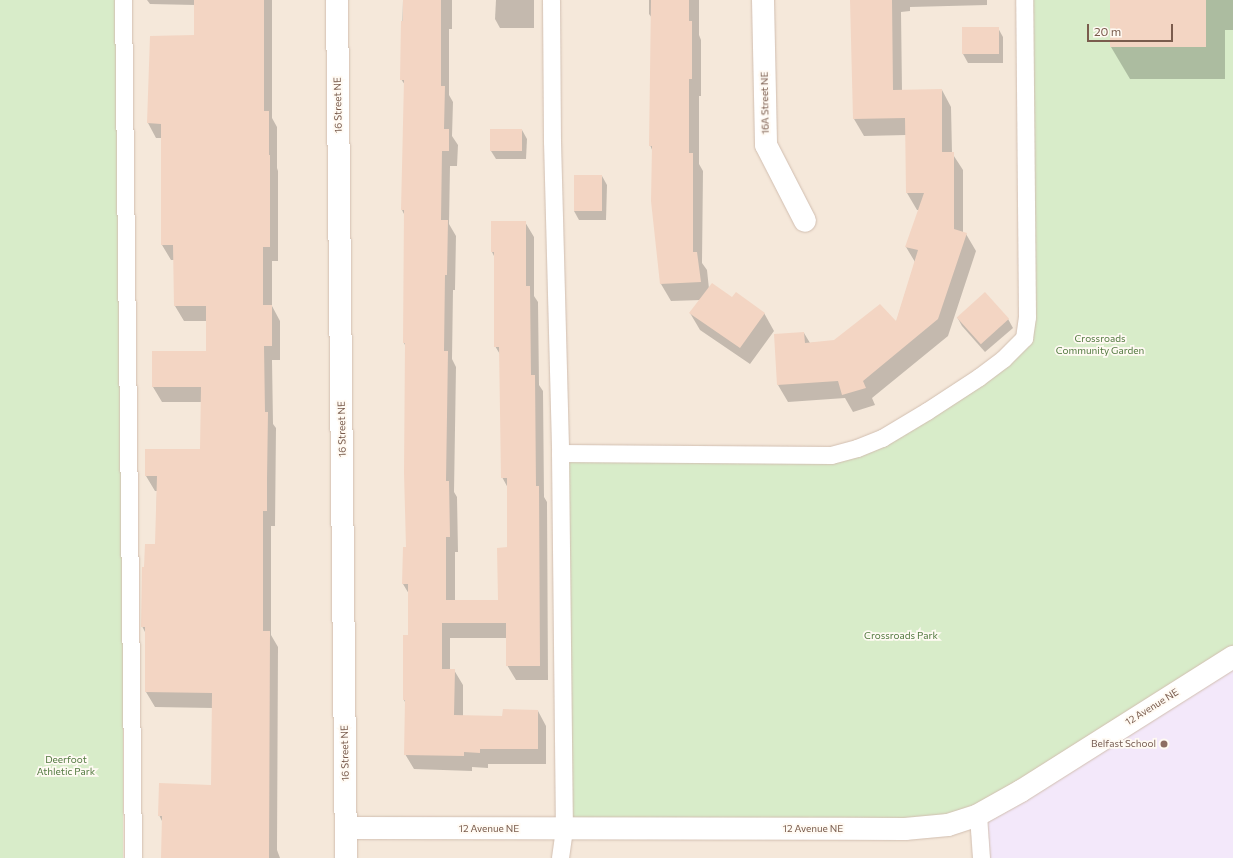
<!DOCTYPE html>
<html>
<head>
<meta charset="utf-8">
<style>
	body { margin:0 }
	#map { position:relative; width:1233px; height:858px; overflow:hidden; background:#fdf6ec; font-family:Commissioner,sans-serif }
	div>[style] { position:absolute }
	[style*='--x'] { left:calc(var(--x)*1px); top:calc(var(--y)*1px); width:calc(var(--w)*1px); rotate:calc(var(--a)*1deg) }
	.residential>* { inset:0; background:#f5e8da; transform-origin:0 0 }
	.education>* { inset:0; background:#f3e8fa }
	.green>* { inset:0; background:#d8ecc9; transform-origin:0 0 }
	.shadow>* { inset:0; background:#0003 }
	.building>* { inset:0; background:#f3d5c3; transform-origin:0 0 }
	.roads { filter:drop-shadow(0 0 1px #d1beb0) drop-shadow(0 0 1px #d1beb0) }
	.lane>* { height:17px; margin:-8.5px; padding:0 8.5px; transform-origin:8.5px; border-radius:8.5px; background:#fff }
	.street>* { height:22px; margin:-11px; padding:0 11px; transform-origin:11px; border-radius:11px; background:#fff }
	.dots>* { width:11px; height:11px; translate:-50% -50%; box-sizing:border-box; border:2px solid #fffaf3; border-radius:50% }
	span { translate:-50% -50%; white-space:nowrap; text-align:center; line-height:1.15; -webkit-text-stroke:3.5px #fffaf3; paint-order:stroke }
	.street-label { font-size:10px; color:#7a5c4d }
	.park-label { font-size:10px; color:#537a41 }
	.education-label { font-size:10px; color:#785e54 }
	.right { translate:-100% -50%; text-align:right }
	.scale { position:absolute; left:1087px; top:24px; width:86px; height:18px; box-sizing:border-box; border:2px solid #7a5c4d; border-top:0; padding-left:5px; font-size:12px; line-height:14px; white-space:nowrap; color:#7a5c4d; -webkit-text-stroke:3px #fffaf3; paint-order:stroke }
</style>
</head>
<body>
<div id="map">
	<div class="residential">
		<i style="left:123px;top:0;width:1110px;height:858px"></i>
	</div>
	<div class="education">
		<i style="clip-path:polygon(1233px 657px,1233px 858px,981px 858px,978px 816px)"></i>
	</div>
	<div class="green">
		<i style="left:0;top:0;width:123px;height:858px"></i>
		<i style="clip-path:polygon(1024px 0,1233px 0,1233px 657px,948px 825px,564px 829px,560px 453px,857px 448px,1024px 338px)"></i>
	</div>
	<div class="shadow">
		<i style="clip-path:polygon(147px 0,272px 0,272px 118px,277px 127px,277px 168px,278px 171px,278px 261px,272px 261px,272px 306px,280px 321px,280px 360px,272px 360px,273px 424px,276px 428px,275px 526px,271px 526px,271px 635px,278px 647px,277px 850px,280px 858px,162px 858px,162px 821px,159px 815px,212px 786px,213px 708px,155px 707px,146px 692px,146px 634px,142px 626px,145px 568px,156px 545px,157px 491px,155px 491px,146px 476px,201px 450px,202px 402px,162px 402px,153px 387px,207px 352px,207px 321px,184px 321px,175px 306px,174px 260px,171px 260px,162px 245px,162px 138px,156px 138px,148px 123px,195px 36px,195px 5px,150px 4px)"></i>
		<i style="clip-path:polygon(403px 0,452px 0,452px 29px,449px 29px,449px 95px,453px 102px,452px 136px,458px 145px,457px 166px,450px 166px,449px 224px,456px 236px,455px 290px,453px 290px,452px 359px,456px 367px,454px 492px,457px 497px,458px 552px,455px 552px,455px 601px,499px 601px,508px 548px,508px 488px,502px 477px,501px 356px,495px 346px,495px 258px,492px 252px,492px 222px,525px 222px,534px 237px,534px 296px,538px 302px,539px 385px,543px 391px,544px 497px,547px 502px,548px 680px,516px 680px,507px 665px,507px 638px,450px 638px,450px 670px,454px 670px,463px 685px,463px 716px,503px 717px,538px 711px,546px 726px,546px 764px,488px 764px,488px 768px,472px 767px,472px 771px,414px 769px,405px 754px,406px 704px,404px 700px,409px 636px,409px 594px,403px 584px,404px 548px,407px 548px,406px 347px,404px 343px,405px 216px,402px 210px,405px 85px,401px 79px)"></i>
		<i style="clip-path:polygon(496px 0,534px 0,534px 28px,500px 28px,495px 19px)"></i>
		<i style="clip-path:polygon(649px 0,699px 0,699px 35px,701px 40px,701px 96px,699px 96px,699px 164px,703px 171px,702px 263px,707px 270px,709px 289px,764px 313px,774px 331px,750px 364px,700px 330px,690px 313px,701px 300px,671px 301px,661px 284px,653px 152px,650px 145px,652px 18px,649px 14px)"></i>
		<i style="clip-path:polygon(851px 0,987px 0,987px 5px,910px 7px,910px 11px,901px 12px,902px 91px,942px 90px,951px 107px,952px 153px,963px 170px,963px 233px,966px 234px,976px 251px,948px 336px,872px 398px,875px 405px,853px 412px,845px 398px,788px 402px,778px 385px,804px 333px,810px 343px,834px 341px,896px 323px,915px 262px,906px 247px,919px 210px,917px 210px,907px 193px,906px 135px,864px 136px,854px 119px)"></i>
		<i style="clip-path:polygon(1111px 0,1233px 0,1233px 30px,1225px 30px,1225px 79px,1130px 79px,1111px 47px)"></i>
		<i style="clip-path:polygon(963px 28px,998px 28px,1003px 37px,1003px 63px,968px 63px,963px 54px)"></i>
		<i style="clip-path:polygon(522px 130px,527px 139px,526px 159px,496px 159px,491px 151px)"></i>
		<i style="clip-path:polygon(602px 176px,607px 185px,606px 220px,579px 220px,574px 211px)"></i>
		<i style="clip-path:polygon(957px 317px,1008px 319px,1013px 328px,985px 352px,962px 326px)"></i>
	</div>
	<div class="building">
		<i style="clip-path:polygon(194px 0,264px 0,264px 111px,269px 111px,269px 155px,270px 155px,270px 247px,263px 247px,263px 305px,272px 305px,272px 346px,264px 346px,265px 412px,268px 412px,267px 479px,267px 511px,263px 511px,263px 631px,270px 631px,269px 858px,161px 858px,162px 816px,158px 816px,159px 783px,211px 785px,212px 693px,145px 692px,145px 627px,141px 627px,142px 567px,144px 567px,145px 544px,155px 544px,157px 476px,145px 476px,145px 449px,200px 449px,201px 387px,152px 387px,152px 351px,206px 351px,206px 306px,174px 306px,173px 245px,161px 245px,161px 124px,147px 123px,150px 36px,194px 35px)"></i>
		<i style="clip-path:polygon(403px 0,441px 0,441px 86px,445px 86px,444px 129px,449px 129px,449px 151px,442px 151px,441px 220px,448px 220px,447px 275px,445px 275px,444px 351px,448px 351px,446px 481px,449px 481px,450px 537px,446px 537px,446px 600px,498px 600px,497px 548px,507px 547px,507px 478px,501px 478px,499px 347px,494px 347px,494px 252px,491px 252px,491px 221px,526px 221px,526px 286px,530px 286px,531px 375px,535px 375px,536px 486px,539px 486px,540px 666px,506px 666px,506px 623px,442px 623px,442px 669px,455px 669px,454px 715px,502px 716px,503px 709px,538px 710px,538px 749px,480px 749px,480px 753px,464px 752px,464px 756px,404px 755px,405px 700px,403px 700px,403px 635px,408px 635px,408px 584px,402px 584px,403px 547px,406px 547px,404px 473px,405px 343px,403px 343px,404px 210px,401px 210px,404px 80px,400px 80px,401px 21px,403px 21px)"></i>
		<i style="clip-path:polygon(651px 0,689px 0,689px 21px,692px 21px,692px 79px,689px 79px,689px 153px,693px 153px,693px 252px,697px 252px,701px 282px,660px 284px,651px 201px,652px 146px,649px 146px)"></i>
		<i style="clip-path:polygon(850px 0,892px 0,893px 90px,942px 89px,942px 152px,954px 152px,954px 229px,967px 233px,938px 319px,863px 381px,866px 388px,842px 395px,838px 381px,777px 385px,774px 334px,804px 332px,805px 343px,834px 340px,880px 304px,896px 321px,918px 250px,905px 247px,924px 193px,906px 193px,905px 118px,853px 119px)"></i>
		<i style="left:1110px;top:0;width:96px;height:47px"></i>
		<i style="left:962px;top:27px;width:37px;height:27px"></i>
		<i style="left:490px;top:129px;width:32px;height:22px"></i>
		<i style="left:574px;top:175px;width:28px;height:36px"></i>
		<i style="clip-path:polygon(712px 283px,732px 297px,736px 292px,765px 313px,740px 348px,689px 313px)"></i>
		<i style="left:985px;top:292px;width:36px;height:38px;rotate:48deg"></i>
	</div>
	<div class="roads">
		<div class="lane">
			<i style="--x:123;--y:0;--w:858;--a:89.33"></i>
			<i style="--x:551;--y:0;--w:141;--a:89.6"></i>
			<i style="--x:552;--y:141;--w:312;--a:88.5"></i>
			<i style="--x:560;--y:453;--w:376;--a:89.4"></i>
			<i style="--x:564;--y:829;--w:29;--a:98"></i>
			<i style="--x:560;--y:453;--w:271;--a:0.4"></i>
			<i style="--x:831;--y:455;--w:27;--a:-15"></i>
			<i style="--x:857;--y:448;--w:27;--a:-22"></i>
			<i style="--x:882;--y:438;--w:52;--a:-31"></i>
			<i style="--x:927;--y:411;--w:62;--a:-33.2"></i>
			<i style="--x:979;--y:377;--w:30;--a:-37"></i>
			<i style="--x:1003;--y:359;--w:30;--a:-45"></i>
			<i style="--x:1024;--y:338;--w:21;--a:-82"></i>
			<i style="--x:1027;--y:317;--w:317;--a:-90.5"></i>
			<i style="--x:978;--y:815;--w:43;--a:86"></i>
		</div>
		<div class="street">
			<i style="--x:337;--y:0;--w:858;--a:89.4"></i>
			<i style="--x:763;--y:0;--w:145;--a:88.8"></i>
			<i style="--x:766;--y:145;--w:85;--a:62.8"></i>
			<i style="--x:346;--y:828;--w:559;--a:0.1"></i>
			<i style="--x:905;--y:829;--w:43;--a:-5.3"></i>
			<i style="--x:948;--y:825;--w:32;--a:-18"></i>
			<i style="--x:978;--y:815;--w:49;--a:-29.2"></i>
			<i style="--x:1021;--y:791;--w:251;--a:-32.3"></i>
		</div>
	</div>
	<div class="dots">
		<i style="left:1164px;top:744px;background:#8d6e63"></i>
	</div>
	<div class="street-label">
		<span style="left:765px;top:103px;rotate:-91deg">16A Street NE</span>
		<span style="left:338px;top:105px;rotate:-91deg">16 Street NE</span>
		<span style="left:342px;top:429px;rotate:-91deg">16 Street NE</span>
		<span style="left:1152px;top:707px;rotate:-32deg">12 Avenue NE</span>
		<span style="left:345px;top:753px;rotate:-91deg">16 Street NE</span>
		<span style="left:489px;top:829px">12 Avenue NE</span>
		<span style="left:813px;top:829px">12 Avenue NE</span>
	</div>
	<div class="park-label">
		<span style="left:1100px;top:344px">Crossroads<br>Community Garden</span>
		<span style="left:901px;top:636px">Crossroads Park</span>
		<span style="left:66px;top:765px">Deerfoot<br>Athletic Park</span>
	</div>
	<div class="education-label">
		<span class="right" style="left:1156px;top:744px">Belfast School</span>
	</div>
	<div class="scale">20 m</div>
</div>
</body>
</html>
